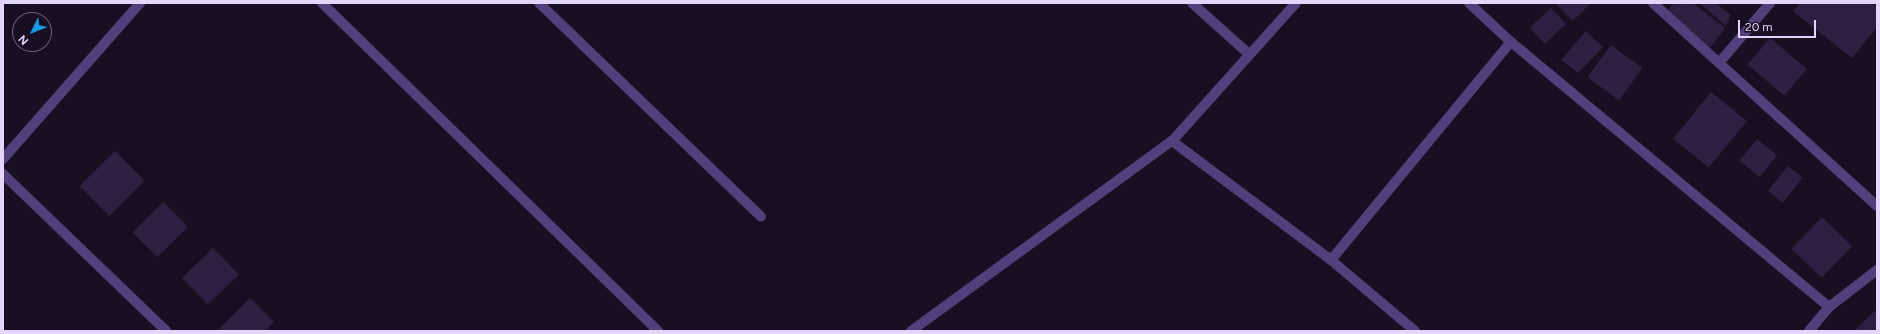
<!DOCTYPE html>
<html>
<head>
<meta charset="utf-8">
<style>
	body { margin:0 }
	#map { position:relative; width:1880px; height:334px; overflow:hidden; background:#181022; font-family:Figtree,sans-serif }
	div>[style] { position:absolute }
	[style*='--x'] { left:calc(var(--x)*1px); top:calc(var(--y)*1px); width:calc(var(--w)*1px); rotate:calc(var(--a)*1deg) }
	.building>* { inset:0; background:#2f1f41; transform-origin:0 0 }
	.minor>* { height:10px; margin:-5px; padding:0 5px; transform-origin:5px; border-radius:5px; background:#52407c }
	span { translate:-50% -50%; white-space:nowrap; text-align:center; line-height:1.15; -webkit-text-stroke:4px #181022; paint-order:stroke }
	.frame { position:absolute; inset:0; border:4px solid #e4d6fb; pointer-events:none }
	.north { position:absolute; left:12px; top:12px; width:40px; height:40px; box-sizing:border-box; background:#181022; border:1px solid #6a5f79; border-radius:50%; rotate:227deg; font-size:11px; font-weight:700; line-height:16px; text-align:center; color:#e4d6fb }
	.north::after { content:''; display:block; margin:auto; width:14px; height:18px; background:#189ae4; clip-path:polygon(50% 0,100% 100%,50% 72%,0 100%) }
	.scale { position:absolute; left:1738px; top:20px; width:78px; height:18px; box-sizing:border-box; border:2px solid #e4d6fb; border-top:0; padding-left:5px; font-size:12px; line-height:14px; white-space:nowrap; color:#e4d6fb; -webkit-text-stroke:3px #181022; paint-order:stroke }
</style>
</head>
<body>
<div id="map">
	<div class="building">
		<i style="clip-path:polygon(1555px 3px,1591px 3px,1573px 21px)"></i>
		<i style="clip-path:polygon(1673px 3px,1693px 3px,1725px 28px,1710px 48px,1668px 11px)"></i>
		<i style="clip-path:polygon(1699px 3px,1716px 3px,1731px 15px,1726px 26px)"></i>
		<i style="clip-path:polygon(1800px 3px,1872px 3px,1877px 7px,1877px 27px,1852px 58px,1793px 11px)"></i>
		<i style="left:1551px;top:8px;width:22px;height:29px;rotate:47deg"></i>
		<i style="clip-path:polygon(1586px 31px,1603px 47px,1578px 73px,1561px 60px)"></i>
		<i style="left:1770px;top:38px;width:48px;height:35px;rotate:40deg"></i>
		<i style="left:1611px;top:45px;width:39px;height:40px;rotate:36deg"></i>
		<i style="left:1711px;top:92px;width:46px;height:60px;rotate:39deg"></i>
		<i style="left:1757px;top:139px;width:26px;height:28px;rotate:39deg"></i>
		<i style="left:115px;top:151px;width:42px;height:50px;rotate:45deg"></i>
		<i style="left:1788px;top:166px;width:19px;height:32px;rotate:39deg"></i>
		<i style="left:163px;top:202px;width:35px;height:43px;rotate:45deg"></i>
		<i style="left:1822px;top:217px;width:42px;height:44px;rotate:44deg"></i>
		<i style="left:213px;top:248px;width:37px;height:43px;rotate:46deg"></i>
		<i style="clip-path:polygon(250px 298px,274px 322px,265px 331px,217px 331px)"></i>
		<i style="clip-path:polygon(1877px 309px,1877px 331px,1859px 331px,1856px 329px)"></i>
	</div>
	<div class="minor">
		<i style="--x:322;--y:3;--w:470;--a:44.3"></i>
		<i style="--x:539;--y:3;--w:308;--a:43.9"></i>
		<i style="--x:1192;--y:3;--w:76;--a:41.8"></i>
		<i style="--x:1296;--y:3;--w:186;--a:131.9"></i>
		<i style="--x:1172;--y:141;--w:199;--a:36.8"></i>
		<i style="--x:1469;--y:3;--w:57;--a:42.9"></i>
		<i style="--x:1511;--y:42;--w:414;--a:39.8"></i>
		<i style="--x:1829;--y:307;--w:61;--a:-37.6"></i>
		<i style="--x:1653;--y:3;--w:302;--a:42.2"></i>
		<i style="--x:1719;--y:63;--w:79;--a:-49.6"></i>
		<i style="--x:3;--y:159;--w:208;--a:-48.7"></i>
		<i style="--x:3;--y:174;--w:226;--a:43.9"></i>
		<i style="--x:911;--y:331;--w:323;--a:-36.1"></i>
		<i style="--x:1415;--y:331;--w:110;--a:-139.8"></i>
		<i style="--x:1331;--y:260;--w:283;--a:-50.5"></i>
		<i style="--x:1809;--y:331;--w:31;--a:-50"></i>
	</div>
	<div class="frame"></div>
	<div class="north">N</div>
	<div class="scale">20 m</div>
</div>
</body>
</html>
